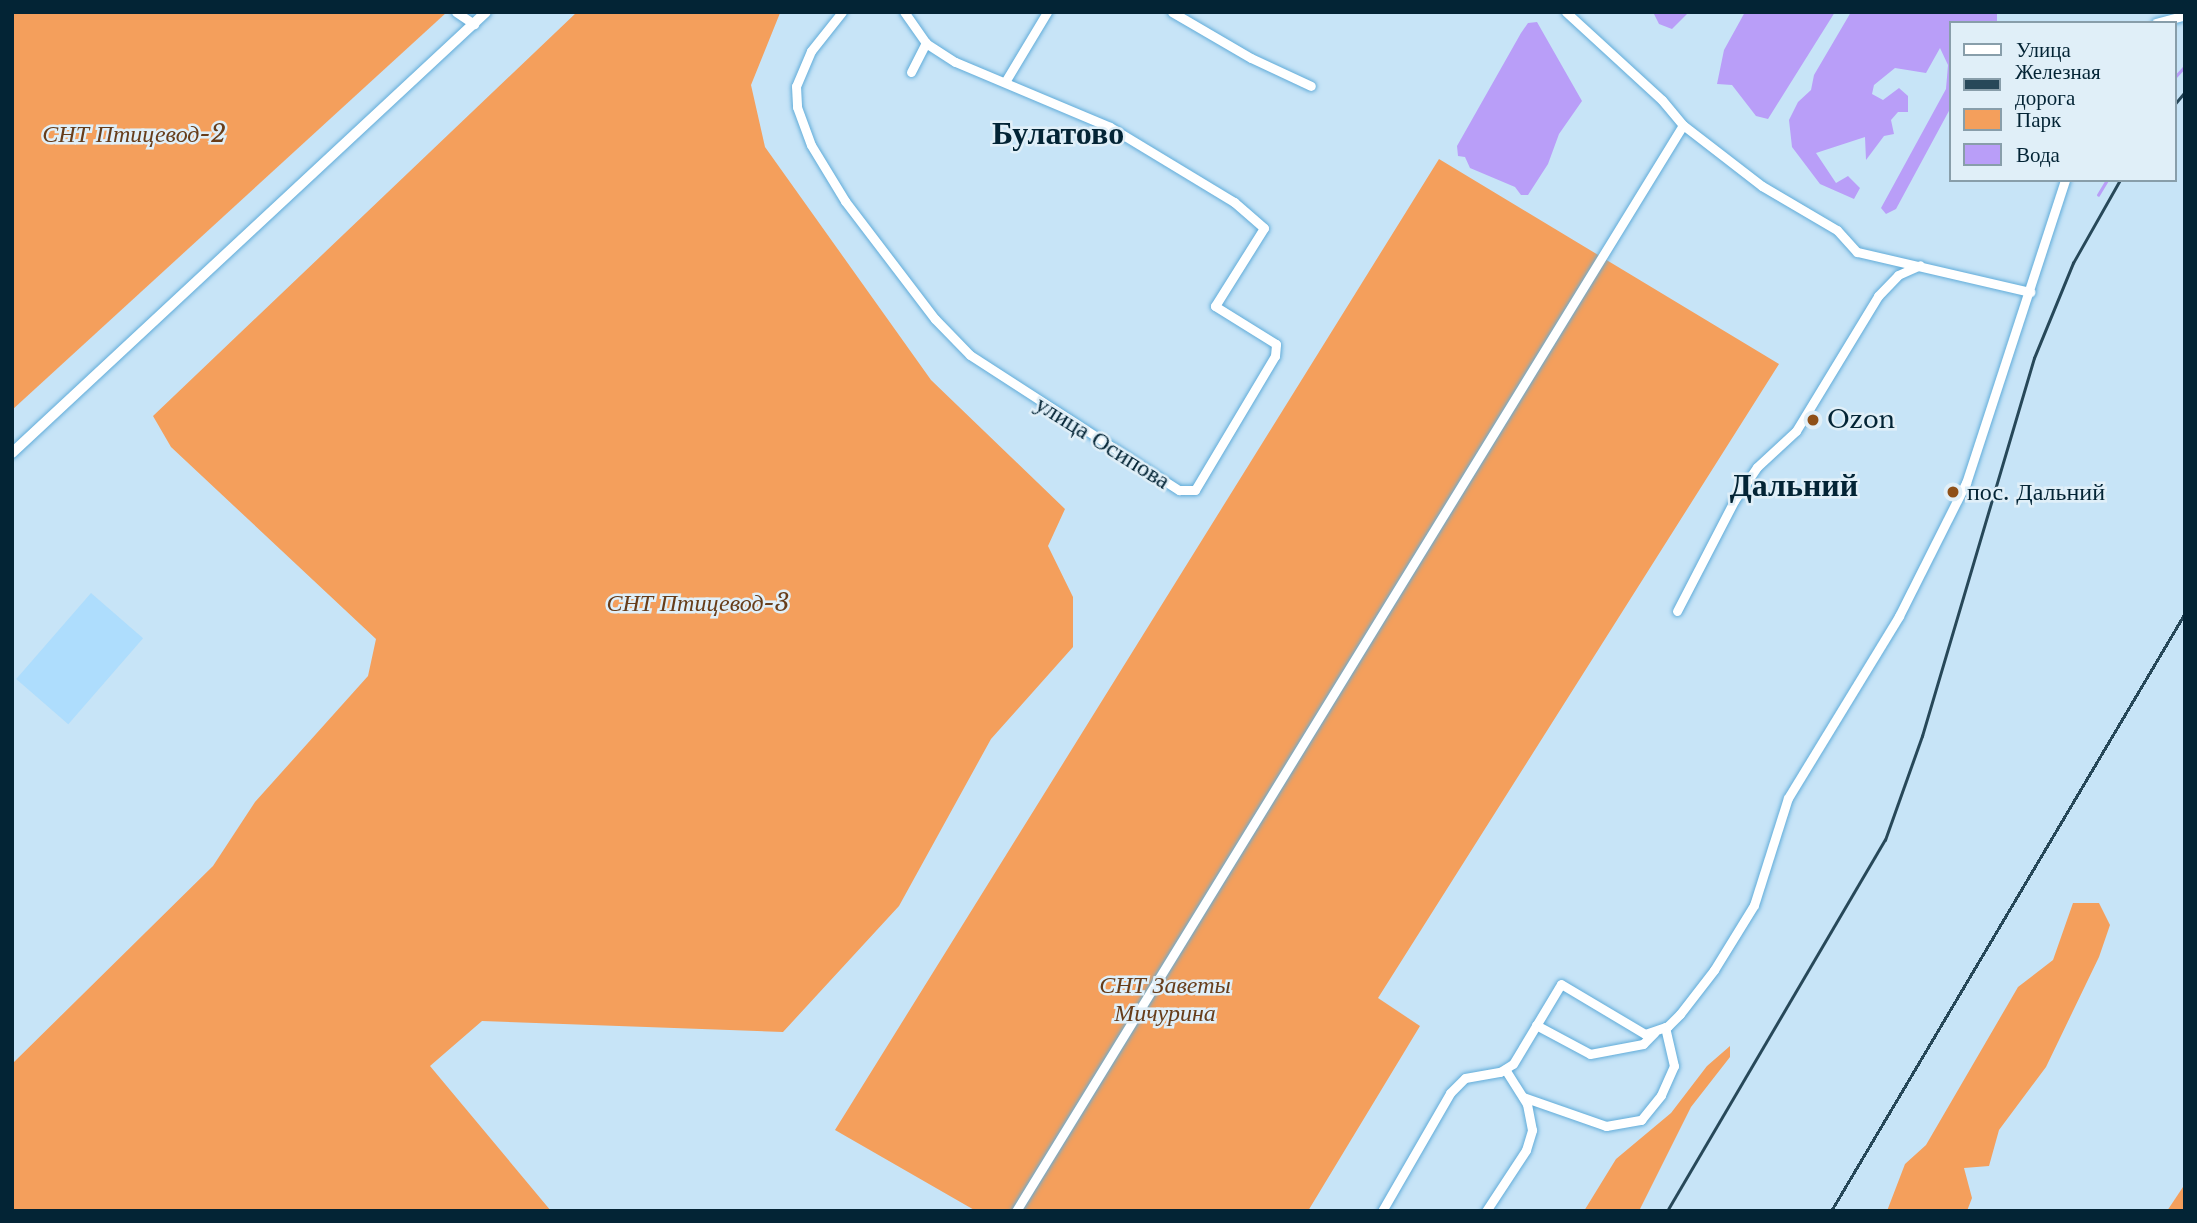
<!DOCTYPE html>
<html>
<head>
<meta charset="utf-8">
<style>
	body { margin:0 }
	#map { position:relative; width:2197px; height:1223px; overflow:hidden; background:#c7e4f7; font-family:"Libre Baskerville",serif }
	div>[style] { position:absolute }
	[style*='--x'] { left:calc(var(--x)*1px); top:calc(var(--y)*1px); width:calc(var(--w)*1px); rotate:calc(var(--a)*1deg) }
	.built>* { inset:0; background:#aeddfd; transform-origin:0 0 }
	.green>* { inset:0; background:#f49f5c }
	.water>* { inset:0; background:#b99ef8 }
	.stream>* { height:2.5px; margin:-1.25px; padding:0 1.25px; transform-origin:1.25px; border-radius:1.25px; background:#b99ef8 }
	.roads { filter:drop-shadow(0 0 2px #61acd9) drop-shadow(0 0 2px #61acd9) }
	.minor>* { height:9px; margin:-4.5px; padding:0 4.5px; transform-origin:4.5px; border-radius:4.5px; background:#fff }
	.major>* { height:10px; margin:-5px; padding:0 5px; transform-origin:5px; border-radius:5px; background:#fff }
	.rail>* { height:2.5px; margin:-1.25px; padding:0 1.25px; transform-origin:1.25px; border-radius:1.25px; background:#274859 }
	.dots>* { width:19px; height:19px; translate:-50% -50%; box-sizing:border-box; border:4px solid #e0eff8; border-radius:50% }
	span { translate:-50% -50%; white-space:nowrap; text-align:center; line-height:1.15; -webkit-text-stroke:5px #e0eff8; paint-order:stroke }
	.park-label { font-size:24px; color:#673d1a; font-style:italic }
	.poi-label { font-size:24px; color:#032435 }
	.left { translate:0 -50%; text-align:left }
	.street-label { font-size:24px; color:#032435 }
	.district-label { font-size:32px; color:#032435; font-weight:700 }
	.frame { position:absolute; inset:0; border:14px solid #032435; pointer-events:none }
	.legend { position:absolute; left:1949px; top:21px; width:228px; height:161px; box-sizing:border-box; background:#e0eff8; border:2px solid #889eaa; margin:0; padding:9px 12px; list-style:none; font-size:21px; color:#032435 }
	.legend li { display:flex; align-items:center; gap:14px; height:35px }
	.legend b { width:35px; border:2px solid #889eaa }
</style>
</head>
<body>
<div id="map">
	<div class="built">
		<i style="left:91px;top:593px;width:69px;height:114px;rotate:41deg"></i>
	</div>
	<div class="green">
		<i style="clip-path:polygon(12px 12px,447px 12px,12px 410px)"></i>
		<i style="clip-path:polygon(577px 12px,780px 13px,751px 85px,765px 147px,931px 380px,1065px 509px,1048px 546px,1073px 597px,1073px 647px,991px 739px,899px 906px,783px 1032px,482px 1021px,430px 1066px,551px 1211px,12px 1211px,12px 1064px,213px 866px,255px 802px,368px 676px,376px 639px,171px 447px,153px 416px)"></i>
		<i style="clip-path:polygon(1439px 159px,1779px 364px,1378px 998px,1420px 1026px,1308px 1211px,976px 1211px,835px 1130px)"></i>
		<i style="clip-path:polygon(2073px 903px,2099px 903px,2110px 925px,2099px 957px,2046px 1067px,1999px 1130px,1989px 1166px,1964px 1168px,1972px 1198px,1967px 1211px,1887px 1211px,1905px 1164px,1926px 1145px,2018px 987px,2053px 960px)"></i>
		<i style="clip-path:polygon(1730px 1046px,1730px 1057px,1691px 1107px,1639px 1211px,1584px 1211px,1616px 1159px,1671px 1113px,1707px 1066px)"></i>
		<i style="clip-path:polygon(2185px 1184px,2185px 1211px,2167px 1211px)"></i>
	</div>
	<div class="water">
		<i style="clip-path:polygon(1653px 12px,1689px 12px,1672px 29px,1659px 24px)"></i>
		<i style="clip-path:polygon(1745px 12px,1835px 12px,1768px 119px,1756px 116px,1732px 85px,1717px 84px,1724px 50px)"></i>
		<i style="clip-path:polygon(1851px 12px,1997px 12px,1997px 23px,1950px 23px,1950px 109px,1896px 209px,1886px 214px,1881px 208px,1946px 89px,1948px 65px,1940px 48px,1926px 73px,1895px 68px,1874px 85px,1872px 94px,1883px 100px,1899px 88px,1908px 96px,1908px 112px,1898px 112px,1891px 120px,1894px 134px,1884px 136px,1866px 160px,1865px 137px,1816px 153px,1836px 183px,1848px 176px,1860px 188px,1854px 199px,1820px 184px,1792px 147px,1789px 120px,1798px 102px,1811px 90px,1814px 75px)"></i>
		<i style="clip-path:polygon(1537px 22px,1582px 101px,1559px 134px,1548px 164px,1528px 195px,1521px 195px,1515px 187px,1470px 168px,1465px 157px,1458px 156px,1457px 146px,1521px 33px,1528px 23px)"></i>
	</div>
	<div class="stream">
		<i style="--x:2174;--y:78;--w:16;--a:-47"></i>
		<i style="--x:2098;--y:195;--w:17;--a:-59"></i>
	</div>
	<div class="roads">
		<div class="minor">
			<i style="--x:456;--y:12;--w:22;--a:34"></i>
			<i style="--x:842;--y:12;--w:50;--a:128.5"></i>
			<i style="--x:811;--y:51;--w:38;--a:113"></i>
			<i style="--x:796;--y:86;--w:21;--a:87"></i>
			<i style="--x:797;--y:107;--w:40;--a:69.8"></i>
			<i style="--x:811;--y:145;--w:66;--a:58.7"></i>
			<i style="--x:845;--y:201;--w:148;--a:52.7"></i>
			<i style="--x:935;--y:319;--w:50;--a:45.8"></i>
			<i style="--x:970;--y:355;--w:249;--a:32.9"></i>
			<i style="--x:1179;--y:490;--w:16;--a:0"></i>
			<i style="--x:1195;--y:490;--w:156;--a:-59.2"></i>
			<i style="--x:1275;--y:356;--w:12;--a:-85"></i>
			<i style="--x:1276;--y:344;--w:72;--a:-148.1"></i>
			<i style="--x:1215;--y:306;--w:92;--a:-57.9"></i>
			<i style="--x:1264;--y:228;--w:40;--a:-139"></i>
			<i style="--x:1234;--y:202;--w:145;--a:-148.8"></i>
			<i style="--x:1110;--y:127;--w:168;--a:-157.2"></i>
			<i style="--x:955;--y:62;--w:35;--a:-147"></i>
			<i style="--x:926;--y:43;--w:38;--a:-125"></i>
			<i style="--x:1172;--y:12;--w:91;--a:30.2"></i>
			<i style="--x:1251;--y:58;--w:66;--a:25"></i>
			<i style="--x:1566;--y:12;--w:130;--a:42.5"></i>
			<i style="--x:1662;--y:100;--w:33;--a:50"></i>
			<i style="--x:1683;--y:125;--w:100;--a:37.7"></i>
			<i style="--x:1762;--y:186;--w:87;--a:30.4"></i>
			<i style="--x:1837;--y:230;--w:30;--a:48"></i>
			<i style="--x:1857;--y:252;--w:178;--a:13"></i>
			<i style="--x:2156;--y:23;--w:30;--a:-15"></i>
			<i style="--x:911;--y:72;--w:33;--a:-63"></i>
			<i style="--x:1005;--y:82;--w:82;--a:-59"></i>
			<i style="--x:1677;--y:611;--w:124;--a:-62.6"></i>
			<i style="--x:1734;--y:501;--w:41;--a:-55.9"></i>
			<i style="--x:1757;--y:467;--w:53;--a:-42.7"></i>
			<i style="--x:1796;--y:431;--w:158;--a:-58.7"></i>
			<i style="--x:1878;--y:296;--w:29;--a:-46"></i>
			<i style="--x:1898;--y:275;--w:24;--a:-24"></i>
			<i style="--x:1536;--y:1025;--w:61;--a:28.2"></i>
			<i style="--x:1590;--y:1054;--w:54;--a:-10.7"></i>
			<i style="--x:1643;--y:1044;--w:16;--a:-45"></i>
			<i style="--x:1523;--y:1097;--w:88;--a:19.3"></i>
			<i style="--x:1606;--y:1126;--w:36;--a:-10"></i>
			<i style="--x:1641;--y:1120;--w:32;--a:-51"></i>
			<i style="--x:1661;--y:1095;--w:32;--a:-66"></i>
			<i style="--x:1674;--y:1066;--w:40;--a:-103"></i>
			<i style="--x:1016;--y:1211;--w:1274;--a:-58.44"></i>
			<i style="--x:1382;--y:1211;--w:136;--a:-60"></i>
			<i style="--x:1450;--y:1093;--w:21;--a:-45"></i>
			<i style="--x:1465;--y:1078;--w:36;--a:-10"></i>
			<i style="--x:1500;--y:1072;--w:15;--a:-32"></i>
			<i style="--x:1513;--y:1064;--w:93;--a:-59"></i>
			<i style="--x:1561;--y:984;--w:98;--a:30.8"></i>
			<i style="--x:1645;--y:1034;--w:24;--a:-19"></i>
			<i style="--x:1668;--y:1026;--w:17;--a:-45"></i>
			<i style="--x:1680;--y:1014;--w:56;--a:-52.3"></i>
			<i style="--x:1714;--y:970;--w:76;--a:-58.4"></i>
			<i style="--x:1754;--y:905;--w:112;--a:-72.4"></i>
			<i style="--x:1788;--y:798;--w:213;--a:-58.6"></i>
			<i style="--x:1899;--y:616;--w:149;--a:-63.3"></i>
			<i style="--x:1966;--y:483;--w:319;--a:-71.9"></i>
			<i style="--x:1486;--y:1211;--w:73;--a:-56.7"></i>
			<i style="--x:1526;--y:1150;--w:21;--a:-73"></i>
			<i style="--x:1532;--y:1130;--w:26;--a:-101"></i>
			<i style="--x:1527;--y:1104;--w:41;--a:-122.2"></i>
		</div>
		<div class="major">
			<i style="--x:12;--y:453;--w:647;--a:-42.93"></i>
		</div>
	</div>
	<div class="rail">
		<i style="--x:2174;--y:105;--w:17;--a:-50"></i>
		<i style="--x:1667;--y:1211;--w:430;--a:-59.6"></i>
		<i style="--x:1885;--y:840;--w:110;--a:-70.4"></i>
		<i style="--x:1922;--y:736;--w:394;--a:-73.5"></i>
		<i style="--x:2034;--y:358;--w:103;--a:-67.7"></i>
		<i style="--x:2073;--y:263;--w:95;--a:-60.5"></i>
		<i style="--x:1831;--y:1211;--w:695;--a:-59.38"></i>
	</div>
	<div class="dots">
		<i style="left:1813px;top:420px;background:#8f5018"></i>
		<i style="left:1953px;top:492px;background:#8f5018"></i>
	</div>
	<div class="park-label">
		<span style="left:134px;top:134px">СНТ Птицевод-2</span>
		<span style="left:698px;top:603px">СНТ Птицевод-3</span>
		<span style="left:1165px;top:999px">СНТ Заветы<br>Мичурина</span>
	</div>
	<div class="poi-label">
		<span class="left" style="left:1827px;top:420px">Ozon</span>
		<span class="left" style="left:1967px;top:492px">пос. Дальний</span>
	</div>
	<div class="street-label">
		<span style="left:1103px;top:442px;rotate:32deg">улица Осипова</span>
	</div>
	<div class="district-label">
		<span style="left:1058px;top:133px">Булатово</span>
		<span style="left:1794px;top:485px">Дальний</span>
	</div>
	<div class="frame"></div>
	<ul class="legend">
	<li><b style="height:9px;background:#fff"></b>Улица</li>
	<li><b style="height:9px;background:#274859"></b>Железная дорога</li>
	<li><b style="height:19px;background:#f49f5c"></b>Парк</li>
	<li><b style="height:19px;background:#b99ef8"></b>Вода</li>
	</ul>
</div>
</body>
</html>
